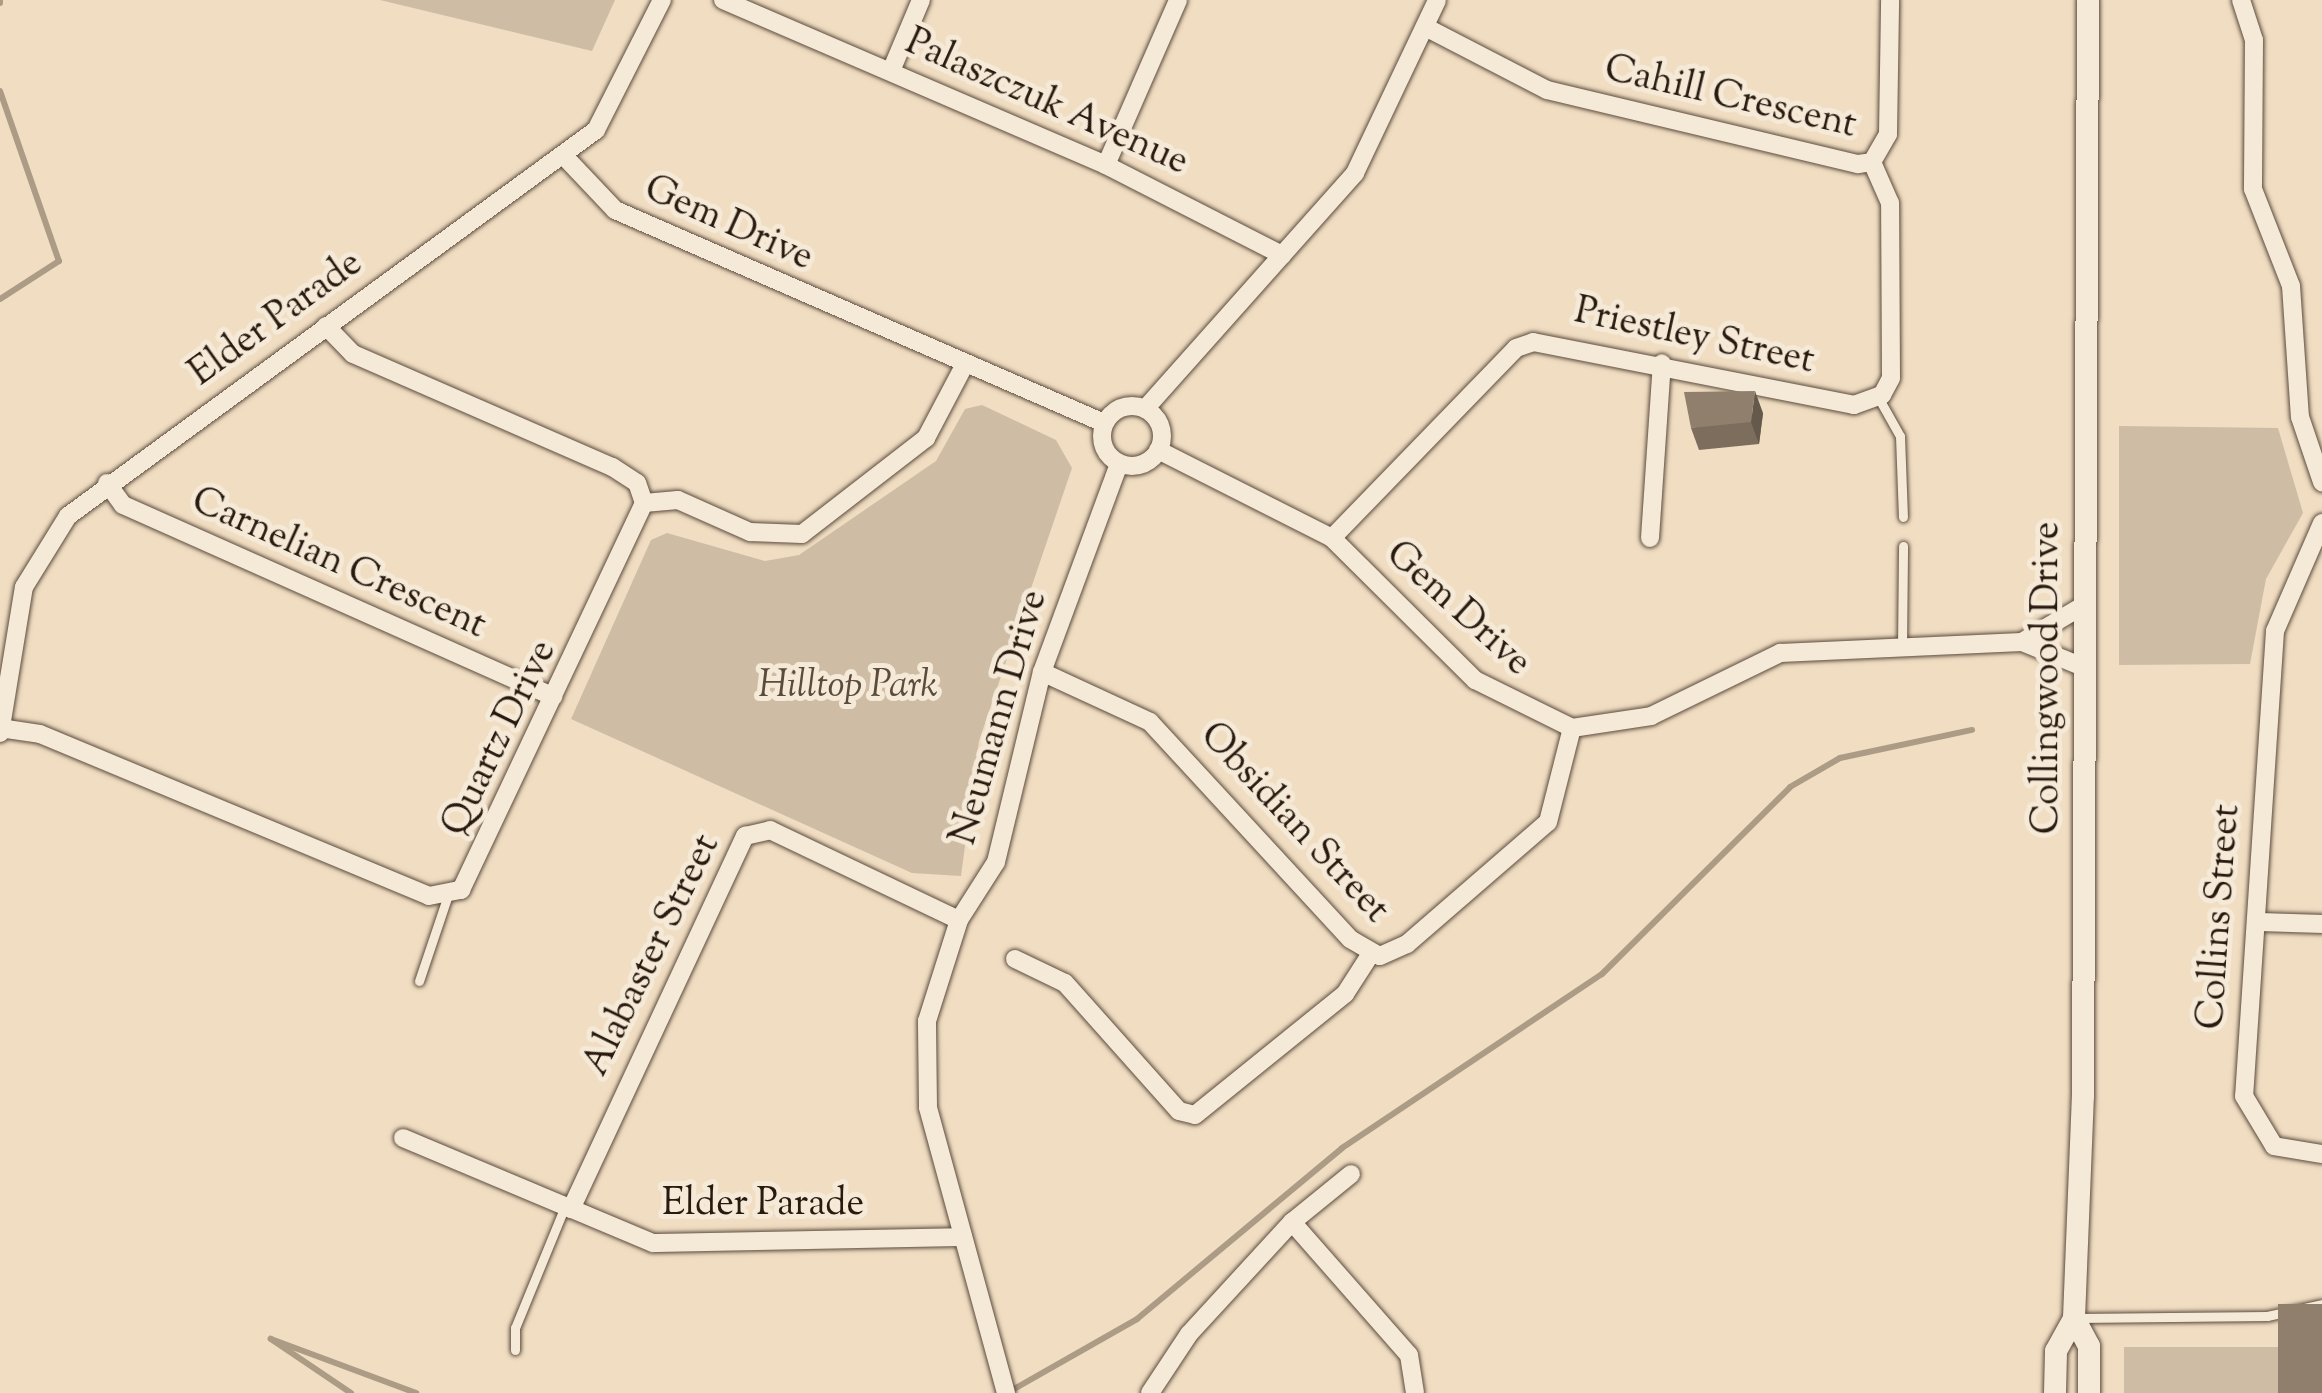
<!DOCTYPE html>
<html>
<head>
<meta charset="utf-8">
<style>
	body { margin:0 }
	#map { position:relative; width:2322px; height:1393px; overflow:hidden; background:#f0ddc2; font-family:"Sorts Mill Goudy",serif }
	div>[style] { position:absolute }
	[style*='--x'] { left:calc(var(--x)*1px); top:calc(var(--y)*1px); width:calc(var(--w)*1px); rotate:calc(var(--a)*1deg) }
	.green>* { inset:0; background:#cebca4; transform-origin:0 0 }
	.stream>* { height:6px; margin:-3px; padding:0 3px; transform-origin:3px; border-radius:3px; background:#ac9b85 }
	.roads { filter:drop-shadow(0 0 2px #5b4b3c) drop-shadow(0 0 2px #5b4b3c) }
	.lane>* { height:9px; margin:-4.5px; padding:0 4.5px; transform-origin:4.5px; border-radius:4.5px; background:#f5e9d7 }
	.street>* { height:18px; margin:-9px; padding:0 9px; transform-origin:9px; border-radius:9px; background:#f5e9d7 }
	.street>.ring { margin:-9px; padding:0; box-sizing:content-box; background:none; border:18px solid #f5e9d7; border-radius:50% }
	.secondary>* { height:22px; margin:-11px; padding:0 11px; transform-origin:11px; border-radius:11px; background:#f5e9d7 }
	.wall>* { inset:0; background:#7c6d5d }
	.shaded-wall>* { inset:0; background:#65594c }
	.building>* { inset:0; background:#907f6c; transform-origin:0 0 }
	span { translate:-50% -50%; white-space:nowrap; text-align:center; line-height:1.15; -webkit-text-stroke:10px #f5e9d7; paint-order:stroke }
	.street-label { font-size:38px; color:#291a0f }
	.park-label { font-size:38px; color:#5b4b3c; font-style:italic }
</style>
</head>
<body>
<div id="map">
	<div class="green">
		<i style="clip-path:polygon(380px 0,615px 0,592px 51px)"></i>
		<i style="clip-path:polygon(982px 405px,1056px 440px,1072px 468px,979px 741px,961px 876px,912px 873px,571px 719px,651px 540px,667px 533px,765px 561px,799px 555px,936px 461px,965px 409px)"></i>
		<i style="clip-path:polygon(2119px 426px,2278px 428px,2303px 513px,2266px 579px,2250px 664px,2119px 665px)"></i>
		<i style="left:2280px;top:1347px;width:46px;height:156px;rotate:90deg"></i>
	</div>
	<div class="stream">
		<i style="--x:0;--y:3;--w:3;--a:-90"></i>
		<i style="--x:0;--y:91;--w:180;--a:70.9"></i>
		<i style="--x:59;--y:261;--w:70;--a:147.2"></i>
		<i style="--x:351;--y:1393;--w:97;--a:-146"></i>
		<i style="--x:271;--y:1339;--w:155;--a:20.4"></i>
		<i style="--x:1007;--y:1393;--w:150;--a:-29.6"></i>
		<i style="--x:1137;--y:1319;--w:267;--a:-39.8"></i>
		<i style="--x:1342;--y:1148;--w:313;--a:-33.8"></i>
		<i style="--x:1602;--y:974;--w:265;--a:-44.8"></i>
		<i style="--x:1790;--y:787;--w:58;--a:-30.1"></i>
		<i style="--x:1840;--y:758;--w:135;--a:-12"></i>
	</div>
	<div class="roads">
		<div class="lane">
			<i style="--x:1878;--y:397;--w:45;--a:60.6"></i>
			<i style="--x:1900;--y:436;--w:81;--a:87.9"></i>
			<i style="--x:1902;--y:648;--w:102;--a:-89.4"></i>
			<i style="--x:419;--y:981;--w:88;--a:-71.4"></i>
			<i style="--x:2077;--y:1318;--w:190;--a:-0.6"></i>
			<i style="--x:2267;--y:1316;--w:56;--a:-12.3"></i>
			<i style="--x:515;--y:1350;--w:22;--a:-90"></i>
			<i style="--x:515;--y:1328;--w:132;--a:-67.7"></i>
		</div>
		<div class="street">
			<i style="--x:723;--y:0;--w:417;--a:23.3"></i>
			<i style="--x:1106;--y:165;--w:198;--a:27.1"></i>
			<i style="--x:2241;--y:0;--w:42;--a:72"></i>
			<i style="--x:2254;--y:40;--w:149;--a:90.4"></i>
			<i style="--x:2253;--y:189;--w:104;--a:68.6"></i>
			<i style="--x:2291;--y:286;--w:131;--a:86.1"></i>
			<i style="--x:2300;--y:417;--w:69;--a:71.3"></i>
			<i style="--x:1425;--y:27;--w:137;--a:27.3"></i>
			<i style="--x:1547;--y:90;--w:320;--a:13.4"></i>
			<i style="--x:1858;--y:164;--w:14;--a:-8"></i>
			<i style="--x:1872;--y:162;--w:32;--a:-60"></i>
			<i style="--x:1888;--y:134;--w:134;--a:-89.1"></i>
			<i style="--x:891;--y:71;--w:77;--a:-67.1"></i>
			<i style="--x:564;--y:156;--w:74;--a:46.6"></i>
			<i style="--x:615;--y:210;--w:533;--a:23.54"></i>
			<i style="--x:1106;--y:165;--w:180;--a:-66.4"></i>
			<i class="ring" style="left:1102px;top:406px;width:42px;height:42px"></i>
			<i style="--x:1145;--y:409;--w:316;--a:-48.3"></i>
			<i style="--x:1355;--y:173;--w:191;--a:-64.6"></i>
			<i style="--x:1158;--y:450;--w:195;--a:26.8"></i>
			<i style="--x:1332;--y:538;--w:202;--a:44.8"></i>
			<i style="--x:1475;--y:680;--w:108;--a:26.3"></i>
			<i style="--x:1572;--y:728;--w:80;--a:-8.6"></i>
			<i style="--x:1651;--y:716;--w:144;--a:-26"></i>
			<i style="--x:1780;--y:653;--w:242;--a:-2.6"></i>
			<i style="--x:2022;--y:642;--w:72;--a:-30.8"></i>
			<i style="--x:107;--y:483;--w:27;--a:54"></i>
			<i style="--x:123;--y:505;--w:471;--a:24"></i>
			<i style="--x:644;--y:503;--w:34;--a:-5"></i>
			<i style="--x:678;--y:500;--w:79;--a:24"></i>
			<i style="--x:750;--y:532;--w:52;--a:2.2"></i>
			<i style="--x:802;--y:534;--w:157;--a:-37.7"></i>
			<i style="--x:926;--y:438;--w:81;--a:-62.2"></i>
			<i style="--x:2322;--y:523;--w:118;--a:113.5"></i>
			<i style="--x:2275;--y:631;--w:466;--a:93.8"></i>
			<i style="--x:2244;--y:1096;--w:58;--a:59"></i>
			<i style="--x:2274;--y:1146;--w:49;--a:9.5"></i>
			<i style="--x:1332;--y:538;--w:264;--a:-45.9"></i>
			<i style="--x:1516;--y:348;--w:18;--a:-19"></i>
			<i style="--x:1533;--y:342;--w:327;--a:11.1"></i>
			<i style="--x:1854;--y:405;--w:30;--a:-20"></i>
			<i style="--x:1882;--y:395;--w:19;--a:-62"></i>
			<i style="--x:1891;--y:378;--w:175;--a:-90.3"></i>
			<i style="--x:1890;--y:203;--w:45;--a:-113.7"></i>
			<i style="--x:1650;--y:538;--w:175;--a:-86.1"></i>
			<i style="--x:2022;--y:642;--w:66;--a:22.3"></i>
			<i style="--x:1042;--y:672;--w:119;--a:24.8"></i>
			<i style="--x:1150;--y:722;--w:295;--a:47.3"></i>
			<i style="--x:1350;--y:939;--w:34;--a:30"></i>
			<i style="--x:1380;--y:956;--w:30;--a:-24"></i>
			<i style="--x:1407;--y:944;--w:186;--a:-40.9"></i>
			<i style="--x:1548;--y:822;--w:97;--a:-75.7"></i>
			<i style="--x:0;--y:728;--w:40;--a:8.5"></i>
			<i style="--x:40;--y:734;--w:421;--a:22.6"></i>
			<i style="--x:429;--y:896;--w:33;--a:-11"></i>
			<i style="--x:461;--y:890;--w:428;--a:-64.7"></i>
			<i style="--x:644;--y:503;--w:21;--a:-109"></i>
			<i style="--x:637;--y:483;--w:30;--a:-147"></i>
			<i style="--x:612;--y:467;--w:283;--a:-156.4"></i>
			<i style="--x:353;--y:354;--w:39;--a:-134"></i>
			<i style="--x:0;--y:733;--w:148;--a:-80.7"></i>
			<i style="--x:24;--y:587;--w:84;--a:-58.2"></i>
			<i style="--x:68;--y:516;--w:654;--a:-36.17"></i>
			<i style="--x:596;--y:130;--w:146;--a:-63.1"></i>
			<i style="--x:2261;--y:922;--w:61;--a:1.9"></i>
			<i style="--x:1015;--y:959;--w:55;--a:25.6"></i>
			<i style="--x:1065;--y:983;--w:171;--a:48.3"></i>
			<i style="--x:1179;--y:1111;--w:16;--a:14"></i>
			<i style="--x:1195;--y:1115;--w:193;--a:-38.9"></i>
			<i style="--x:1345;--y:994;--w:46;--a:-57.3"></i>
			<i style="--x:403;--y:1138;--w:271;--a:22.8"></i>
			<i style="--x:653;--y:1243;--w:310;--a:-1.1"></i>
			<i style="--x:571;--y:1209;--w:412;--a:-65"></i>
			<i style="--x:745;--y:836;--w:26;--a:-13"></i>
			<i style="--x:770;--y:830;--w:209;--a:25.5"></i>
			<i style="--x:1292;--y:1222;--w:177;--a:48.7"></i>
			<i style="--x:1409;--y:1355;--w:38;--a:81"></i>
			<i style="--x:1006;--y:1393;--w:296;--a:-105.3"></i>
			<i style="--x:928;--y:1107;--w:86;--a:-90.7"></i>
			<i style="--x:927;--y:1021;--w:106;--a:-72.4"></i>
			<i style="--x:959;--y:920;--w:69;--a:-57.5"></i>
			<i style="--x:996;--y:862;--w:195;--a:-76.4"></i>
			<i style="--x:1042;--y:672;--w:222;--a:-69.7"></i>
			<i style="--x:1150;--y:1393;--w:71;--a:-56.5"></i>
			<i style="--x:1189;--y:1334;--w:152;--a:-47.4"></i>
			<i style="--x:1292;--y:1222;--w:76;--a:-39.1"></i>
		</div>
		<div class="secondary">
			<i style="--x:2074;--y:1318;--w:32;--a:62"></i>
			<i style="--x:2089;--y:1346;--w:47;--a:90"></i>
			<i style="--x:2055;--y:1393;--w:42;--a:-88.6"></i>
			<i style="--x:2056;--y:1351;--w:38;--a:-61"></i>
			<i style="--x:2074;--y:1318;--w:222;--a:-87.7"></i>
			<i style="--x:2083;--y:1096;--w:1096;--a:-89.74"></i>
		</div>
	</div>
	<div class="wall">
		<i style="clip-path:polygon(1763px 413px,1759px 444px,1699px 450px,1691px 428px)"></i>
	</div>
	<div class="shaded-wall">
		<i style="clip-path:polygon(1755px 391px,1763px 413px,1759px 444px,1751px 422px)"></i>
	</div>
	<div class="building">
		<i style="clip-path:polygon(1755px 391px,1751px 422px,1691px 428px,1684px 392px)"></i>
		<i style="left:2278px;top:1304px;width:44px;height:89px"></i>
	</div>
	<div class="street-label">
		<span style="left:1730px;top:99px;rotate:13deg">Cahill Crescent</span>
		<span style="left:1046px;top:104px;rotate:24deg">Palaszczuk Avenue</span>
		<span style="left:728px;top:225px;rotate:24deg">Gem Drive</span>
		<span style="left:277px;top:320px;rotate:-36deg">Elder Parade</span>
		<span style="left:1694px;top:338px;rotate:12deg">Priestley Street</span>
		<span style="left:338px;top:565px;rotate:24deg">Carnelian Crescent</span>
		<span style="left:1457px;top:610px;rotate:42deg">Gem Drive</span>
		<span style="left:2049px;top:678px;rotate:-90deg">Collingwood Drive</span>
		<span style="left:1001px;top:718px;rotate:-74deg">Neumann Drive</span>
		<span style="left:501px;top:739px;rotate:-64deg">Quartz Drive</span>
		<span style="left:1293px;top:824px;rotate:47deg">Obsidian Street</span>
		<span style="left:2221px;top:917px;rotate:-86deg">Collins Street</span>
		<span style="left:653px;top:956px;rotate:-64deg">Alabaster Street</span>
		<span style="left:763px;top:1206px">Elder Parade</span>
	</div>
	<div class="park-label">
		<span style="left:848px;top:688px">Hilltop Park</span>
	</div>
</div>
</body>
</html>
